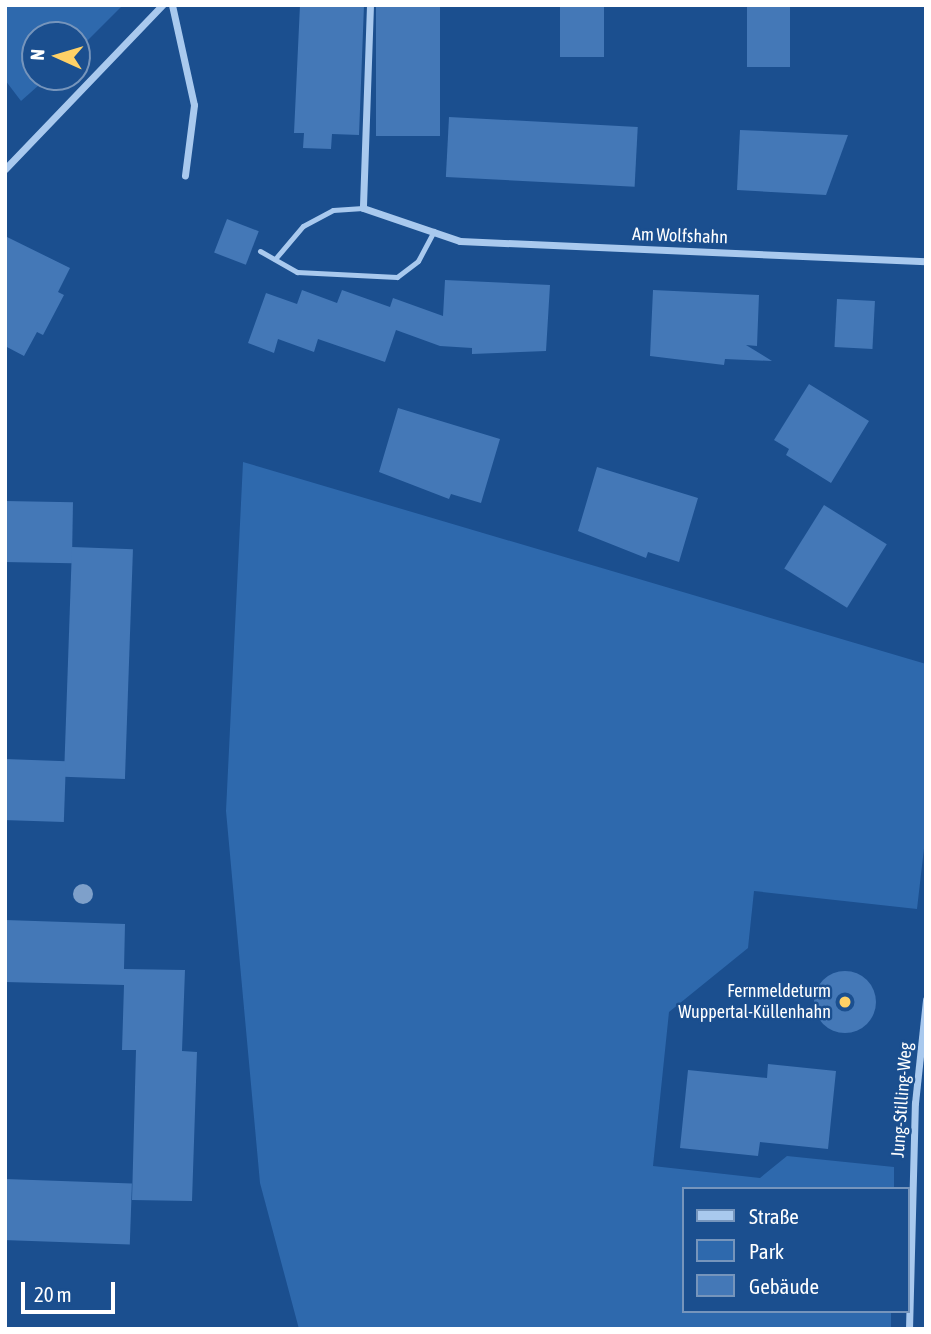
<!DOCTYPE html>
<html>
<head>
<meta charset="utf-8">
<style>
	body { margin:0 }
	#map { position:relative; width:931px; height:1334px; overflow:hidden; background:#1b4f8f; font-family:"Asap Condensed",sans-serif }
	div>[style] { position:absolute }
	[style*='--x'] { left:calc(var(--x)*1px); top:calc(var(--y)*1px); width:calc(var(--w)*1px); rotate:calc(var(--a)*1deg) }
	.green>* { inset:0; background:#2e69ad }
	.building>* { inset:0; background:#4478b7; transform-origin:0 0 }
	.round { border-radius:50% }
	.lane>* { height:5px; margin:-2.5px; padding:0 2.5px; transform-origin:2.5px; border-radius:2.5px; background:#a9c9ee }
	.street>* { height:7px; margin:-3.5px; padding:0 3.5px; transform-origin:3.5px; border-radius:3.5px; background:#a9c9ee }
	.trees>* { width:20px; height:20px; margin:-10px; border-radius:50%; background:#7ea0ca }
	.dots>* { width:19px; height:19px; translate:-50% -50%; box-sizing:border-box; border:4px solid #1b4f8f; border-radius:50% }
	span { translate:-50% -50%; white-space:nowrap; text-align:center; line-height:1.15; -webkit-text-stroke:5px #1b4f8f; paint-order:stroke }
	.street-label { font-size:18px; color:#fff }
	.poi-label { font-size:18px; color:#fff }
	.right { translate:-100% -50%; text-align:right }
	.frame { position:absolute; inset:0; border:7px solid #fff; pointer-events:none }
	.legend { position:absolute; left:682px; top:1187px; width:228px; height:126px; box-sizing:border-box; background:#1b4f8f; border:2px solid #7695bc; margin:0; padding:9px 12px; list-style:none; font-size:21px; color:#fff }
	.legend li { display:flex; align-items:center; gap:14px; height:35px }
	.legend b { width:35px; border:2px solid #7695bc }
	.north { position:absolute; left:21px; top:21px; width:70px; height:70px; box-sizing:border-box; background:#1b4f8f; border:2px solid #7695bc; border-radius:50%; rotate:274deg; font-size:19px; font-weight:700; line-height:28px; text-align:center; color:#fff }
	.north::after { content:''; display:block; margin:auto; width:24px; height:32px; background:#ffd166; clip-path:polygon(50% 0,100% 100%,50% 72%,0 100%) }
	.scale { position:absolute; left:21px; top:1282px; width:94px; height:32px; box-sizing:border-box; border:4px solid #fff; border-top:0; padding-left:9px; font-size:21px; line-height:24px; white-space:nowrap; color:#fff; -webkit-text-stroke:5px #1b4f8f; paint-order:stroke }
</style>
</head>
<body>
<div id="map">
	<div class="green">
		<i style="clip-path:polygon(5px 5px,123px 5px,77px 51px,77px 35px,35px 35px,35px 77px,48px 77px,21px 101px,5px 80px)"></i>
		<i style="clip-path:polygon(243px 462px,926px 664px,926px 831px,917px 909px,754px 891px,748px 948px,669px 1012px,653px 1166px,760px 1178px,787px 1156px,894px 1167px,894px 1189px,684px 1189px,684px 1311px,891px 1311px,891px 1329px,299px 1329px,260px 1183px,226px 811px)"></i>
	</div>
	<div class="building">
		<i style="clip-path:polygon(300px 5px,364px 5px,359px 135px,332px 134px,331px 149px,303px 148px,304px 133px,294px 133px)"></i>
		<i style="left:376px;top:5px;width:64px;height:131px"></i>
		<i style="left:560px;top:5px;width:44px;height:52px"></i>
		<i style="left:747px;top:5px;width:43px;height:62px"></i>
		<i style="left:449px;top:117px;width:189px;height:60px;rotate:3deg"></i>
		<i style="clip-path:polygon(740px 130px,848px 135px,826px 195px,737px 190px)"></i>
		<i style="left:227px;top:219px;width:34px;height:36px;rotate:21deg"></i>
		<i style="clip-path:polygon(5px 236px,70px 268px,58px 292px,64px 295px,43px 335px,37px 332px,24px 356px,5px 346px)"></i>
		<i style="clip-path:polygon(445px 280px,550px 285px,546px 351px,472px 354px,472px 348px,440px 346px,396px 330px,385px 362px,318px 339px,314px 352px,278px 339px,274px 353px,248px 343px,266px 293px,297px 304px,302px 290px,337px 303px,342px 290px,390px 307px,393px 298px,443px 316px)"></i>
		<i style="clip-path:polygon(653px 290px,759px 295px,757px 346px,746px 345px,772px 361px,725px 359px,724px 365px,650px 356px)"></i>
		<i style="left:837px;top:299px;width:38px;height:48px;rotate:3deg"></i>
		<i style="clip-path:polygon(809px 384px,869px 421px,831px 483px,786px 455px,789px 449px,774px 440px)"></i>
		<i style="clip-path:polygon(398px 408px,500px 439px,481px 503px,451px 494px,449px 499px,379px 472px)"></i>
		<i style="clip-path:polygon(597px 467px,698px 498px,679px 562px,648px 552px,646px 558px,578px 531px)"></i>
		<i style="left:5px;top:501px;width:68px;height:61px;rotate:1deg"></i>
		<i style="left:824px;top:505px;width:74px;height:75px;rotate:32deg"></i>
		<i style="left:72px;top:547px;width:61px;height:230px;rotate:2deg"></i>
		<i style="left:5px;top:759px;width:61px;height:61px;rotate:2deg"></i>
		<i style="clip-path:polygon(5px 920px,125px 924px,124px 969px,185px 970px,182px 1051px,197px 1052px,192px 1201px,132px 1200px,136px 1050px,122px 1050px,124px 985px,5px 982px)"></i>
		<i class="round" style="left:814px;top:971px;width:62px;height:62px"></i>
		<i style="clip-path:polygon(768px 1064px,836px 1071px,828px 1149px,760px 1142px,758px 1156px,680px 1148px,688px 1070px,767px 1078px)"></i>
		<i style="left:5px;top:1179px;width:127px;height:61px;rotate:2deg"></i>
	</div>
	<div class="lane">
		<i style="--x:260;--y:251;--w:43;--a:29.6"></i>
		<i style="--x:297;--y:272;--w:100;--a:2.9"></i>
		<i style="--x:397;--y:277;--w:26;--a:-37"></i>
		<i style="--x:418;--y:261;--w:34;--a:-62"></i>
		<i style="--x:275;--y:259;--w:43;--a:-49.7"></i>
		<i style="--x:303;--y:226;--w:34;--a:-28"></i>
		<i style="--x:333;--y:210;--w:30;--a:-4"></i>
	</div>
	<div class="street">
		<i style="--x:172;--y:5;--w:102;--a:77.6"></i>
		<i style="--x:194;--y:105;--w:71;--a:97.3"></i>
		<i style="--x:370;--y:5;--w:203;--a:92"></i>
		<i style="--x:363;--y:208;--w:102;--a:18.8"></i>
		<i style="--x:460;--y:241;--w:466;--a:2.5"></i>
		<i style="--x:5;--y:169;--w:227;--a:-46.2"></i>
		<i style="--x:909;--y:1329;--w:226;--a:-88.5"></i>
		<i style="--x:915;--y:1103;--w:104;--a:-83.9"></i>
	</div>
	<div class="trees">
		<i style="left:83px;top:894px"></i>
	</div>
	<div class="dots">
		<i style="left:845px;top:1002px;background:#ffd166"></i>
	</div>
	<div class="street-label">
		<span style="left:680px;top:236px;rotate:2deg">Am Wolfshahn</span>
		<span style="left:902px;top:1100px;rotate:-86deg">Jung-Stilling-Weg</span>
	</div>
	<div class="poi-label">
		<span class="right" style="left:831px;top:1002px">Fernmeldeturm<br>Wuppertal-Küllenhahn</span>
	</div>
	<div class="frame"></div>
	<ul class="legend">
	<li><b style="height:9px;background:#a9c9ee"></b>Straße</li>
	<li><b style="height:19px;background:#2e69ad"></b>Park</li>
	<li><b style="height:19px;background:#4478b7"></b>Gebäude</li>
	</ul>
	<div class="north">N</div>
	<div class="scale">20 m</div>
</div>
</body>
</html>
